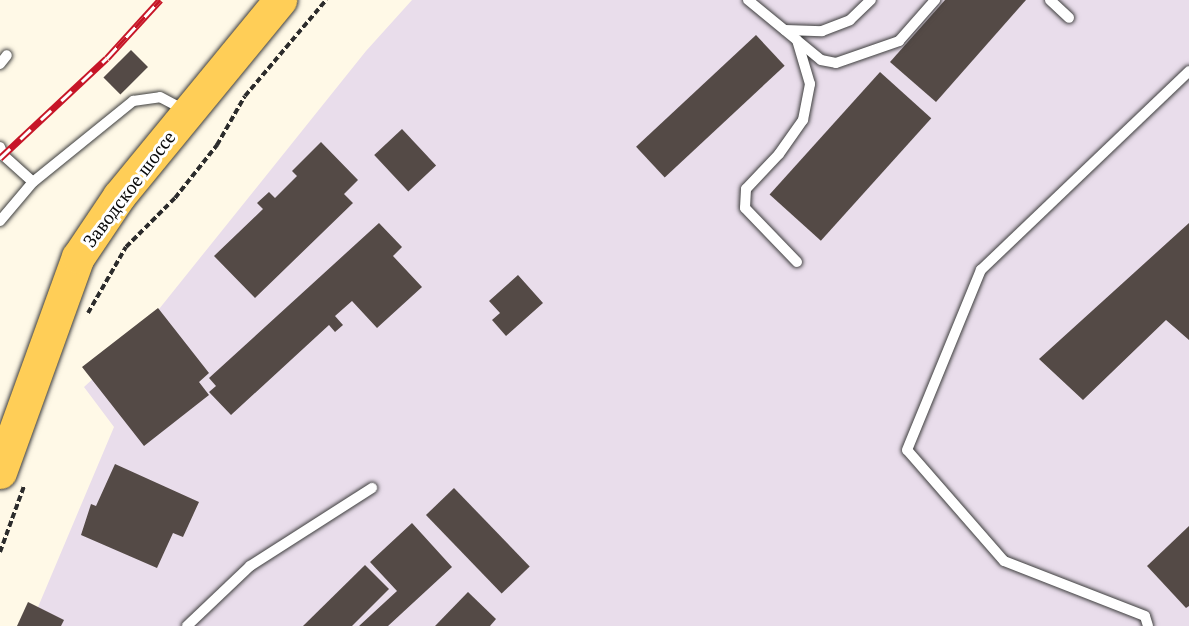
<!DOCTYPE html>
<html>
<head>
<meta charset="utf-8">
<style>
	body { margin:0 }
	#map { position:relative; width:1189px; height:626px; overflow:hidden; background:#fff9e7; font-family:"PT Serif",serif }
	div>[style] { position:absolute }
	[style*='--x'] { left:calc(var(--x)*1px); top:calc(var(--y)*1px); width:calc(var(--w)*1px); rotate:calc(var(--a)*1deg) }
	.industrial>* { inset:0; background:#e9ddeb }
	.building>* { inset:0; background:#544a46; transform-origin:0 0 }
	.path>* { height:4px; margin-top:-2px; transform-origin:0; background:repeating-linear-gradient(90deg,#2c2c2c 0 6px,transparent 0 9px) }
	.roads { filter:drop-shadow(0 0 2px #3d3d3d) drop-shadow(0 0 2px #3d3d3d) }
	.lane>* { height:10px; margin:-5px; padding:0 5px; transform-origin:5px; border-radius:5px; background:#fff }
	.primary>* { height:33px; margin:-16.5px; padding:0 16.5px; transform-origin:16.5px; border-radius:16.5px; background:#ffce57 }
	.rail>* { height:7px; margin-top:-3.5px; transform-origin:0; background:repeating-linear-gradient(90deg,#fff 0 14px,#c71627 0 28px); box-sizing:border-box; border-block:2px solid #c71627 }
	span { translate:-50% -50%; white-space:nowrap; text-align:center; line-height:1.15; -webkit-text-stroke:6px #fff; paint-order:stroke }
	.street-label { font-size:18px; color:#0a0a0a }
</style>
</head>
<body>
<div id="map">
	<div class="industrial">
		<i style="clip-path:polygon(412px 0,1189px 0,1189px 626px,30px 626px,114px 427px,84px 387px,131px 344px,366px 51px)"></i>
	</div>
	<div class="building">
		<i style="clip-path:polygon(945px 0,1026px 0,936px 102px,890px 62px)"></i>
		<i style="left:756px;top:35px;width:42px;height:164px;rotate:47deg"></i>
		<i style="left:131px;top:50px;width:24px;height:39px;rotate:45deg"></i>
		<i style="left:880px;top:72px;width:69px;height:165px;rotate:42deg"></i>
		<i style="left:402px;top:129px;width:50px;height:38px;rotate:47deg"></i>
		<i style="clip-path:polygon(321px 142px,358px 180px,344px 194px,353px 203px,255px 298px,214px 256px,263px 209px,257px 203px,269px 192px,275px 198px,297px 176px,292px 171px)"></i>
		<i style="clip-path:polygon(379px 223px,402px 247px,393px 256px,422px 287px,377px 328px,352px 301px,335px 316px,343px 325px,335px 332px,329px 325px,231px 415px,209px 392px,216px 386px,209px 378px)"></i>
		<i style="clip-path:polygon(1189px 223px,1189px 340px,1166px 320px,1083px 400px,1039px 359px)"></i>
		<i style="clip-path:polygon(518px 275px,543px 303px,506px 336px,492px 320px,500px 313px,489px 301px)"></i>
		<i style="clip-path:polygon(158px 308px,209px 373px,199px 382px,209px 395px,144px 446px,82px 367px)"></i>
		<i style="clip-path:polygon(115px 464px,199px 502px,183px 537px,173px 533px,157px 568px,81px 535px,91px 504px,96px 506px)"></i>
		<i style="left:454px;top:488px;width:109px;height:39px;rotate:46deg"></i>
		<i style="clip-path:polygon(412px 523px,452px 567px,388px 626px,359px 626px,397px 591px,370px 562px)"></i>
		<i style="clip-path:polygon(1189px 526px,1189px 606px,1186px 608px,1147px 566px)"></i>
		<i style="clip-path:polygon(365px 565px,389px 589px,352px 626px,303px 626px)"></i>
		<i style="clip-path:polygon(468px 592px,496px 619px,490px 626px,435px 626px)"></i>
		<i style="clip-path:polygon(28px 602px,64px 620px,61px 626px,17px 626px)"></i>
	</div>
	<div class="path">
		<i style="--x:88;--y:313;--w:76;--a:-60.1"></i>
		<i style="--x:126;--y:247;--w:69;--a:-45"></i>
		<i style="--x:175;--y:198;--w:68;--a:-51.6"></i>
		<i style="--x:217;--y:145;--w:56;--a:-60.3"></i>
		<i style="--x:245;--y:96;--w:126;--a:-49.8"></i>
		<i style="--x:0;--y:552;--w:70;--a:-70"></i>
	</div>
	<div class="roads">
		<div class="lane">
			<i style="--x:748;--y:0;--w:94;--a:39.4"></i>
			<i style="--x:821;--y:60;--w:15;--a:11"></i>
			<i style="--x:836;--y:63;--w:67;--a:-19.2"></i>
			<i style="--x:899;--y:41;--w:55;--a:-48.7"></i>
			<i style="--x:1050;--y:0;--w:26;--a:43"></i>
			<i style="--x:785;--y:30;--w:37;--a:2"></i>
			<i style="--x:822;--y:31;--w:30;--a:-21"></i>
			<i style="--x:850;--y:20;--w:29;--a:-44"></i>
			<i style="--x:0;--y:64;--w:11;--a:-52"></i>
			<i style="--x:0;--y:147;--w:9;--a:69"></i>
			<i style="--x:3;--y:155;--w:40;--a:42"></i>
			<i style="--x:0;--y:221;--w:51;--a:-49.8"></i>
			<i style="--x:33;--y:182;--w:129;--a:-39"></i>
			<i style="--x:133;--y:101;--w:27;--a:-8"></i>
			<i style="--x:160;--y:97;--w:27;--a:28"></i>
			<i style="--x:797;--y:262;--w:75;--a:-133.9"></i>
			<i style="--x:745;--y:208;--w:19;--a:-87"></i>
			<i style="--x:746;--y:189;--w:48;--a:-46.7"></i>
			<i style="--x:779;--y:154;--w:42;--a:-54.8"></i>
			<i style="--x:803;--y:120;--w:37;--a:-79"></i>
			<i style="--x:810;--y:84;--w:46;--a:-106.5"></i>
			<i style="--x:187;--y:626;--w:87;--a:-43.6"></i>
			<i style="--x:250;--y:566;--w:145;--a:-32.6"></i>
			<i style="--x:1148;--y:626;--w:10;--a:-107"></i>
			<i style="--x:1145;--y:616;--w:151;--a:-158.7"></i>
			<i style="--x:1004;--y:561;--w:147;--a:-131.1"></i>
			<i style="--x:907;--y:450;--w:195;--a:-67.7"></i>
			<i style="--x:981;--y:270;--w:288;--a:-43.7"></i>
		</div>
		<div class="primary">
			<i style="--x:0;--y:472;--w:229;--a:-70.1"></i>
			<i style="--x:78;--y:257;--w:73;--a:-56.1"></i>
			<i style="--x:119;--y:196;--w:254;--a:-50.6"></i>
		</div>
	</div>
	<div class="rail">
		<i style="--x:0;--y:158;--w:146;--a:-43.1"></i>
		<i style="--x:107;--y:58;--w:79;--a:-47.6"></i>
	</div>
	<div class="street-label">
		<span style="left:129px;top:189px;rotate:-53deg">Заводское шоссе</span>
	</div>
</div>
</body>
</html>
